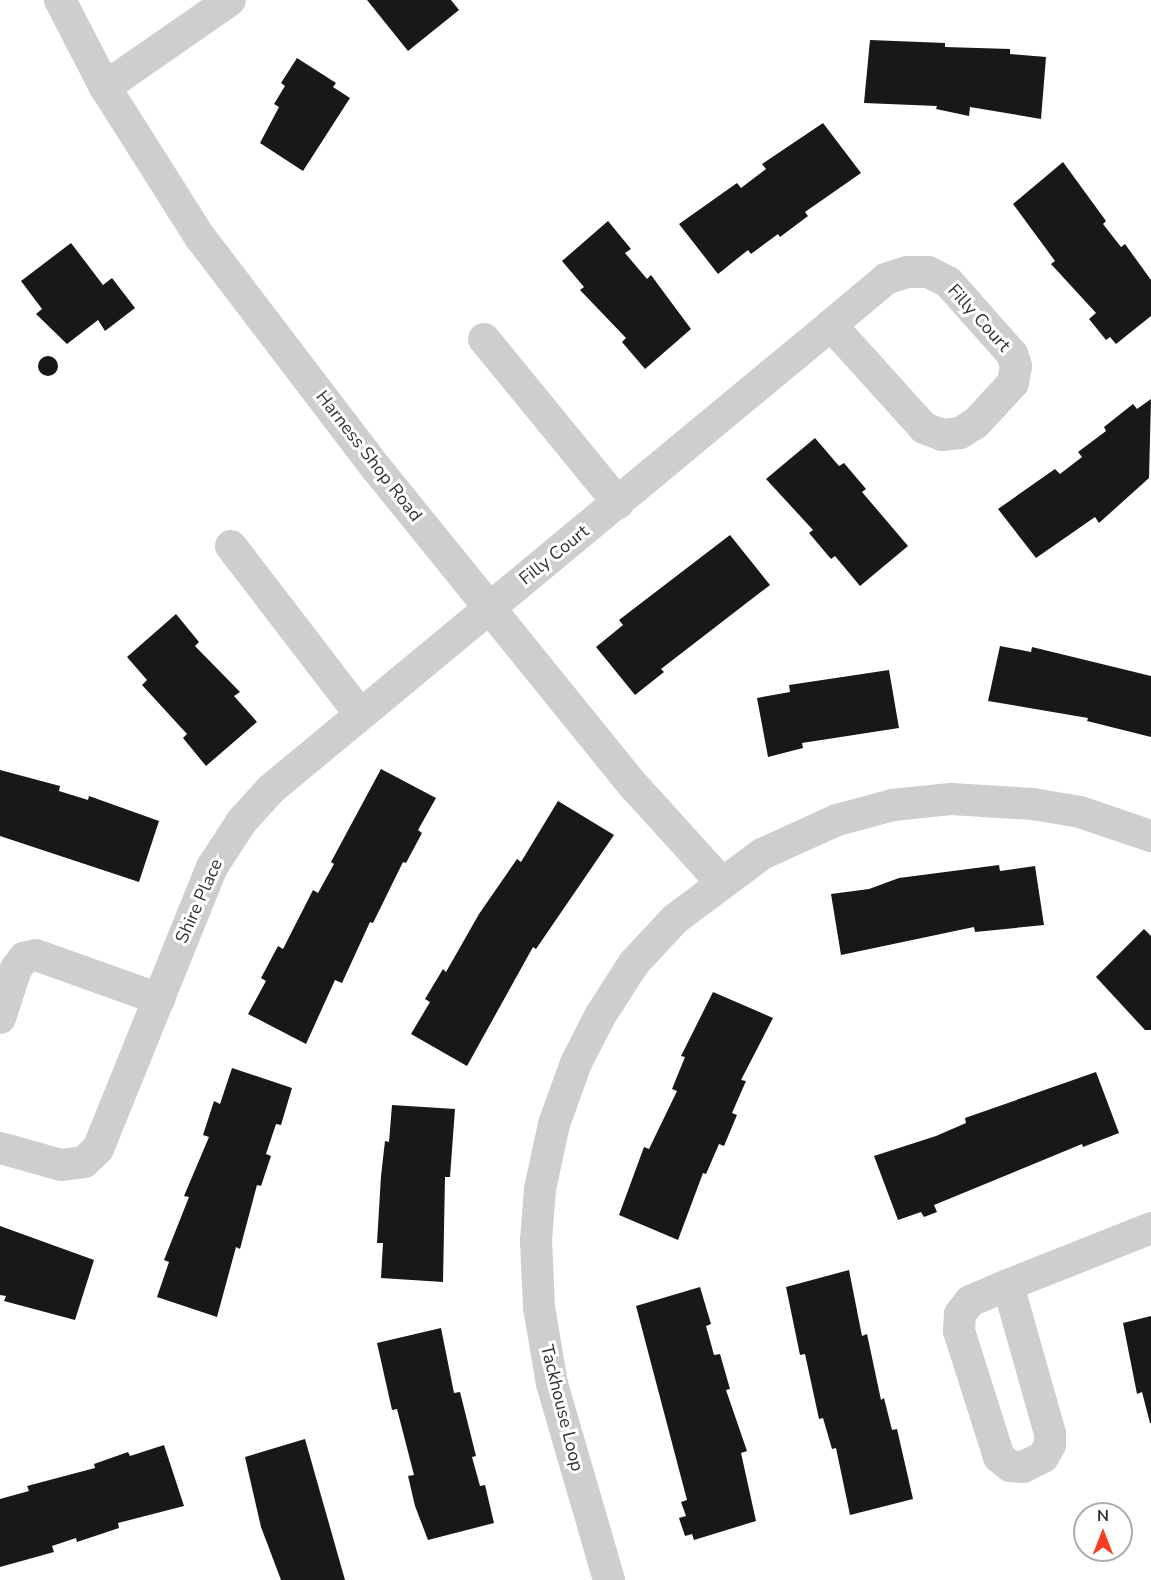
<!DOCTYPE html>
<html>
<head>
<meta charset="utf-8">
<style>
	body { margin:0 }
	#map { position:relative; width:1151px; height:1580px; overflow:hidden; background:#fff; font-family:"Nunito Sans",sans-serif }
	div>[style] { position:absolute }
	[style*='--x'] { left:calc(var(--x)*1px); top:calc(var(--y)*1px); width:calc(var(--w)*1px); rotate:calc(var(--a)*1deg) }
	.building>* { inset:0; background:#181818 }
	.round { border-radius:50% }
	.street>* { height:32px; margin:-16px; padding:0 16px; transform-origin:16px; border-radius:16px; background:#cecece }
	span { translate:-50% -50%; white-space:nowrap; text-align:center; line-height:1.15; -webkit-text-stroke:6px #fff; paint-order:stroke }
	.street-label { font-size:18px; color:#313131 }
	.north { position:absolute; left:1073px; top:1502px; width:60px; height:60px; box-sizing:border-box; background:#fff; border:2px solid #adadad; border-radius:50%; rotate:0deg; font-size:16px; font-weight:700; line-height:24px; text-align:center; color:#313131 }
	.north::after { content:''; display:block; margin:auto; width:21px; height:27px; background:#f73e24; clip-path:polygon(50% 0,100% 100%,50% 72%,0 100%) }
</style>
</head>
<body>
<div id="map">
	<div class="building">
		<i style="clip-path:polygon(367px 0,451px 0,459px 10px,408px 51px)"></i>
		<i style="clip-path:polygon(870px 40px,945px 43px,945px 47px,1010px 49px,1010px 54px,1046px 57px,1041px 119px,970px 107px,969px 116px,936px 109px,937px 106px,864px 103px)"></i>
		<i style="clip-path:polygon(297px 58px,336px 83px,333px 87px,350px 98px,303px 171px,260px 143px,279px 107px,274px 104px,285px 86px,281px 83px)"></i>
		<i style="clip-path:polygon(823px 123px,861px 173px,805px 212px,808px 216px,780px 237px,778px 234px,751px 254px,748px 250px,718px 274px,679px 224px,737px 183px,741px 188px,766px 169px,762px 164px)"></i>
		<i style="clip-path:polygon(1063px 162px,1106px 221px,1103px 224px,1121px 247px,1125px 244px,1151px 280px,1151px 316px,1116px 344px,1110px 337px,1106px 340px,1089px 319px,1096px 313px,1051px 264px,1055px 261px,1013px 204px)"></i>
		<i style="clip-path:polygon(608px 221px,631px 249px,625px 253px,647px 279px,651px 275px,691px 329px,645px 369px,622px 342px,626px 338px,580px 290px,584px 287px,562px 261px)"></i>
		<i style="clip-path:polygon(71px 243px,103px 285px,112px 278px,135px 308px,105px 331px,98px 320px,67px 344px,36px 314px,42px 309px,21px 281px)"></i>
		<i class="round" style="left:38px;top:356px;width:20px;height:20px"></i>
		<i style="clip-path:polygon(1151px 399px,1149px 478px,1099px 523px,1095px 517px,1036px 558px,998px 509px,1055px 469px,1060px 474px,1082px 457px,1078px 452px,1106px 431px,1104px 427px,1133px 404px,1137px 409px)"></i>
		<i style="clip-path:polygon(815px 438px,839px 466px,844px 463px,866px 489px,862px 492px,908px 546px,860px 586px,835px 556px,831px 559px,809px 533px,813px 530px,766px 479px)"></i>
		<i style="clip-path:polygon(730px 535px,770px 585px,661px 669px,664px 672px,635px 695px,596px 647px,623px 625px,619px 620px)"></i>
		<i style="clip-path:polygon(176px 614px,199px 642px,195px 646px,240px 692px,234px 696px,257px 722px,206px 766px,183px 738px,187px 734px,142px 685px,147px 680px,127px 657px)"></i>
		<i style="clip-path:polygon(1000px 646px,1031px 652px,1032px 647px,1151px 676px,1151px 737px,1087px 721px,1088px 718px,988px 701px)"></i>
		<i style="clip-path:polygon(889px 670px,899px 728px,802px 743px,803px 748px,768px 757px,757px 698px,790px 692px,789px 685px)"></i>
		<i style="clip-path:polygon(381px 769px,436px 798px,418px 830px,422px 833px,406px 863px,403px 862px,373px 923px,370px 922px,342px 983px,335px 980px,306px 1044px,248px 1014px,266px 981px,261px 978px,278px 946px,283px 949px,313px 890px,318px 893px,334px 864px,331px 862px)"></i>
		<i style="clip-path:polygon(0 770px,60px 786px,59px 791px,88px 800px,89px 796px,159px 821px,139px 882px,0 836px)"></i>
		<i style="clip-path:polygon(558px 801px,614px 835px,536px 949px,533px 947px,467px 1066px,411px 1034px,430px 1002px,425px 999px,443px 969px,446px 972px,479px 914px,517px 859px,521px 862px)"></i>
		<i style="clip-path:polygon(999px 865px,1000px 871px,1035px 866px,1044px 925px,975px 932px,974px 927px,841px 955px,831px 894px,869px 889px,899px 878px)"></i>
		<i style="clip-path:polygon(1144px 929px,1151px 936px,1151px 1030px,1145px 1030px,1096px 977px)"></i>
		<i style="clip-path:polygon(713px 992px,773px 1018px,741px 1080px,746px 1081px,732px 1113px,737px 1115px,724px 1146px,719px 1144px,706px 1174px,703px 1173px,678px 1240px,619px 1215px,644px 1147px,649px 1149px,677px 1091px,672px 1089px,685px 1057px,681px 1056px)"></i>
		<i style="clip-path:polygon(232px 1068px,292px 1088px,281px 1125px,276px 1124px,266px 1154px,271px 1156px,261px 1186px,257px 1185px,240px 1249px,236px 1247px,217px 1317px,157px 1297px,169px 1262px,164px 1260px,189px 1197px,184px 1196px,209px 1137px,203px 1135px,214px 1101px,220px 1104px)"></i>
		<i style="clip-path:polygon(1096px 1072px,1119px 1133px,1083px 1147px,1082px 1144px,934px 1205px,937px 1212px,924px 1217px,921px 1212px,898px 1220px,874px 1156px,936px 1136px,966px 1123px,965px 1118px)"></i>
		<i style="clip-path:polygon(392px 1105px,455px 1109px,450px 1177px,445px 1177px,443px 1282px,381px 1278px,383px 1243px,377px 1243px,381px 1176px,385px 1141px,389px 1142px)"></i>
		<i style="clip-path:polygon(0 1226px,94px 1260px,75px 1320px,4px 1301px,6px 1296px,0 1295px)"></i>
		<i style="clip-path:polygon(849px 1270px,862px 1336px,867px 1334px,881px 1400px,884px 1398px,892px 1430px,897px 1429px,913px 1499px,850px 1515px,836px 1448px,832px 1449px,823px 1418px,819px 1419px,805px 1354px,800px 1355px,786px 1287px)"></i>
		<i style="clip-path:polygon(700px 1287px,711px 1324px,706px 1326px,714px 1355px,720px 1354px,730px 1389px,726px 1390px,747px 1451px,741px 1453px,756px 1521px,694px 1540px,692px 1534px,685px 1536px,679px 1518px,686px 1516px,681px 1502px,687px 1500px,636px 1306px)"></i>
		<i style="clip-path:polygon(1151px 1316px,1151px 1423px,1150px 1423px,1142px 1392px,1137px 1394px,1123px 1323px)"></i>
		<i style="clip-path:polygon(441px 1328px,454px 1393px,460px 1392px,476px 1456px,472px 1457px,480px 1486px,485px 1485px,494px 1523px,428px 1540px,415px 1506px,408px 1476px,414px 1475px,397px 1409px,392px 1410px,377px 1343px)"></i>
		<i style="clip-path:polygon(305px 1439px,345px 1580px,281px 1580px,261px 1527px,245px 1457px)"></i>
		<i style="clip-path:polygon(164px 1445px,184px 1506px,118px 1523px,119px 1528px,77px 1542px,76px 1538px,52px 1546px,54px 1552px,0 1567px,0 1499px,29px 1491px,27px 1486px,95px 1468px,94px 1464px,128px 1452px,130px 1456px)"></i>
	</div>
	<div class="street">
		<i style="--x:60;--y:0;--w:98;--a:62.7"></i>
		<i style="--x:105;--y:87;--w:178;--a:57.7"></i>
		<i style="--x:200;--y:237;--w:292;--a:52.7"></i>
		<i style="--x:377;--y:469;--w:408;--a:51"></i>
		<i style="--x:634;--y:786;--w:128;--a:47.8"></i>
		<i style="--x:105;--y:87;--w:152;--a:-34.8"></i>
		<i style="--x:484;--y:339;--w:212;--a:50.7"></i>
		<i style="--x:231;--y:546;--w:212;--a:52.5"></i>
		<i style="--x:0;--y:1018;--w:52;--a:-71.9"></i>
		<i style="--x:16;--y:969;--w:14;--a:-54"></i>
		<i style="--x:24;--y:958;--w:12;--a:-14"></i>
		<i style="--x:36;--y:955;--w:131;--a:19.7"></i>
		<i style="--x:0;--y:1148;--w:63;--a:15.6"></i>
		<i style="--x:61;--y:1165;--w:23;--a:-7"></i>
		<i style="--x:84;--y:1162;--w:19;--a:-43"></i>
		<i style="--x:98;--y:1149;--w:304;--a:-68"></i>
		<i style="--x:212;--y:867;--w:55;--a:-56.9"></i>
		<i style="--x:242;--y:821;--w:43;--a:-47.8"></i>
		<i style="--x:271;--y:789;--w:727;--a:-39.64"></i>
		<i style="--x:831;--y:325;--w:139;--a:47.9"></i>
		<i style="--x:924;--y:428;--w:19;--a:21"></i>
		<i style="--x:942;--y:435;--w:18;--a:-6"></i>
		<i style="--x:960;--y:433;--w:19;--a:-32"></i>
		<i style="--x:976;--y:423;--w:54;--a:-47.2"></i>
		<i style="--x:1013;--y:383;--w:17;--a:-80"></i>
		<i style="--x:1016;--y:366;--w:13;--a:-108"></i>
		<i style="--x:1012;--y:354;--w:96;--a:-131.6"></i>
		<i style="--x:948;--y:282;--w:22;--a:-153"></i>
		<i style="--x:928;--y:272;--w:21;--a:180"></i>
		<i style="--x:907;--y:272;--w:22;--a:162"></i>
		<i style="--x:886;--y:279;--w:72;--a:140.1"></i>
		<i style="--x:1008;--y:1285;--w:154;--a:74.2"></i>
		<i style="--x:1050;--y:1433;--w:12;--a:90"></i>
		<i style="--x:1050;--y:1445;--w:14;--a:120"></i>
		<i style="--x:1043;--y:1457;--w:22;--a:153"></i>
		<i style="--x:1023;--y:1467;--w:13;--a:-176"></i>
		<i style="--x:1010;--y:1466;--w:14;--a:-141"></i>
		<i style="--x:999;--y:1457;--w:132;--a:-107.6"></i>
		<i style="--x:959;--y:1331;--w:17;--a:-87"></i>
		<i style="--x:960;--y:1314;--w:16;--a:-52"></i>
		<i style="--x:970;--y:1301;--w:41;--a:-22.8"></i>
		<i style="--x:1008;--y:1285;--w:154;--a:-21.7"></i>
		<i style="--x:609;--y:1580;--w:204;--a:-106.2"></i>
		<i style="--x:552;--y:1384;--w:78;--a:-99.6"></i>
		<i style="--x:539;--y:1307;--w:66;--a:-92.6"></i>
		<i style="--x:536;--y:1241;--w:52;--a:-85.6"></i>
		<i style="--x:540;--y:1189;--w:66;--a:-77.8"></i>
		<i style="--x:554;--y:1124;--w:65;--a:-70.2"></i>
		<i style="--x:576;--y:1063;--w:53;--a:-62.9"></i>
		<i style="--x:600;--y:1016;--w:63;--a:-57.3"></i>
		<i style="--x:634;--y:963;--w:60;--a:-47"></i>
		<i style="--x:675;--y:919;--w:109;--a:-36.8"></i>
		<i style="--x:762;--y:854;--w:82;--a:-24.4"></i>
		<i style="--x:837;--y:820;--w:58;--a:-15"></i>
		<i style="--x:893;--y:805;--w:58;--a:-5.9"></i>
		<i style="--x:951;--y:799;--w:82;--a:3.5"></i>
		<i style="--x:1033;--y:804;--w:48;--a:9.7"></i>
		<i style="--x:1080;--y:812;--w:75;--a:18.7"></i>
	</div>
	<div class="street-label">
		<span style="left:979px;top:318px;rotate:48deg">Filly Court</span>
		<span style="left:369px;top:456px;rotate:52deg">Harness Shop Road</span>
		<span style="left:554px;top:555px;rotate:-39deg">Filly Court</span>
		<span style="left:199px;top:901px;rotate:-66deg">Shire Place</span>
		<span style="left:562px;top:1408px;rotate:76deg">Tackhouse Loop</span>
	</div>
	<div class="north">N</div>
</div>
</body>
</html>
